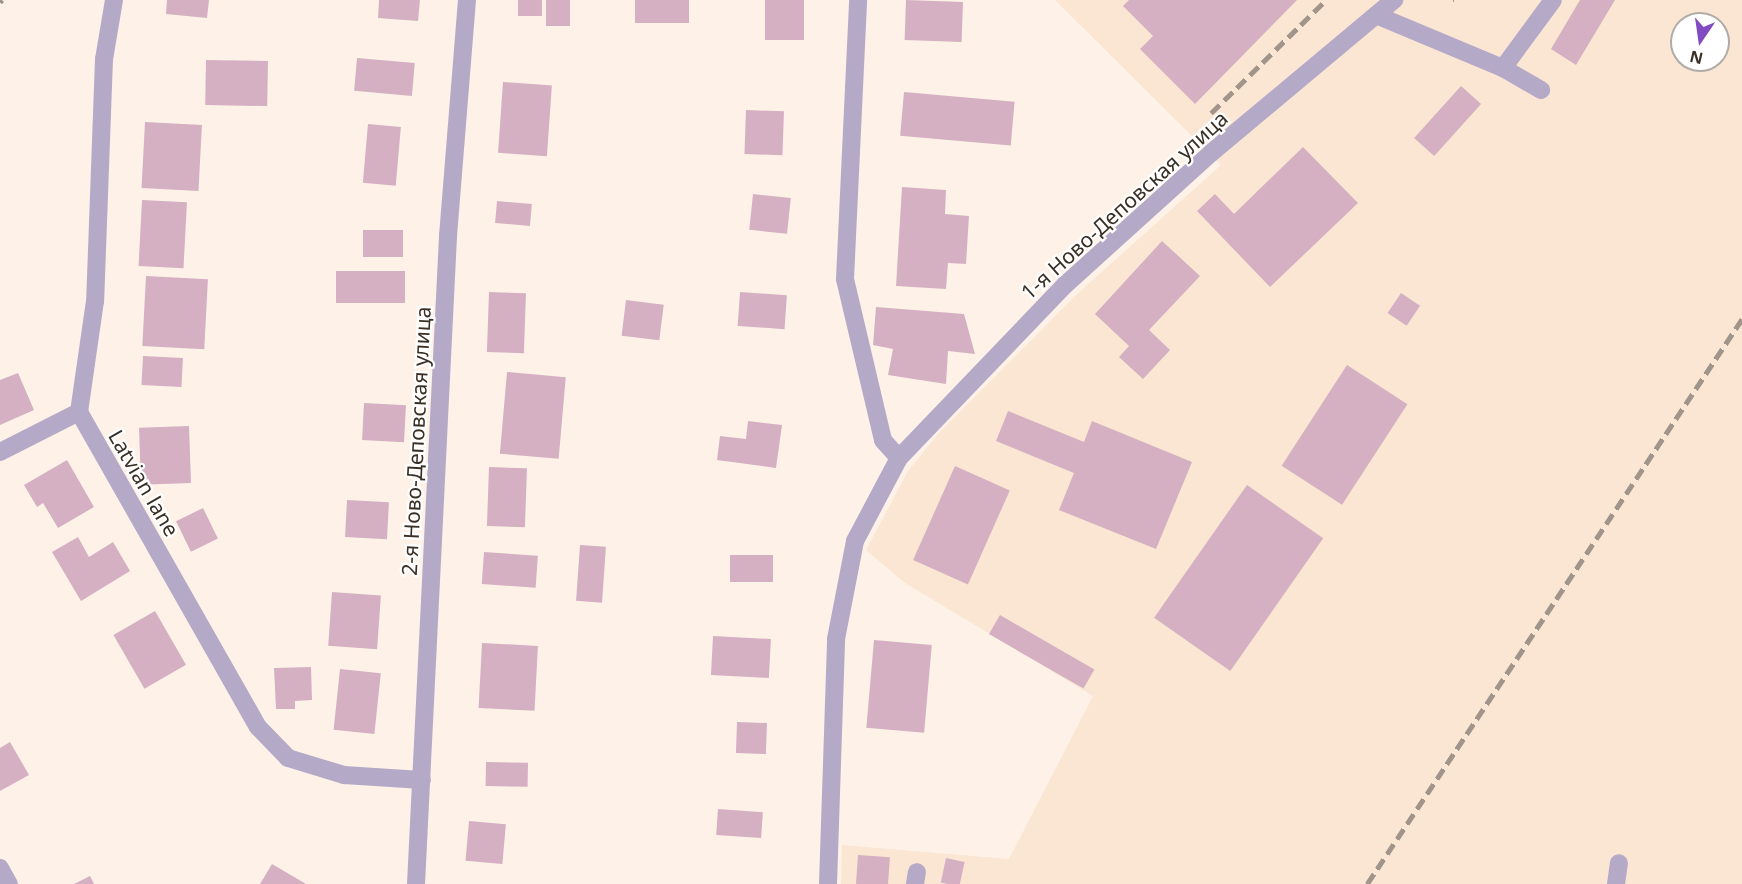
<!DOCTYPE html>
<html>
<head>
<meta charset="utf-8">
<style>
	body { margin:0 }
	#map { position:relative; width:1742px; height:884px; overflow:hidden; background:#fef2e8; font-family:"Noto Sans",sans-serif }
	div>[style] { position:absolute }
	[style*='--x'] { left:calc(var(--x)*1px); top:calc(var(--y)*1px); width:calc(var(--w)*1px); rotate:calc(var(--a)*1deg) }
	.built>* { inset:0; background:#fae6d2 }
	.building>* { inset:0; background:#d4b0c2; transform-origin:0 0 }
	.minor>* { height:18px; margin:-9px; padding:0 9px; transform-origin:9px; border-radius:9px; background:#b5a9c8 }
	.rail>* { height:4.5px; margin-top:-2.25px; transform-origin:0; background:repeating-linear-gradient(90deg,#a1958b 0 12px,transparent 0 18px) }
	span { translate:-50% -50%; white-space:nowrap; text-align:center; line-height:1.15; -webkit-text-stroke:4.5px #fff; paint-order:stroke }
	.street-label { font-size:21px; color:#3a2f25 }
	.north { position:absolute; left:1670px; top:12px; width:60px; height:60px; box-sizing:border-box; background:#fff; border:2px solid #b0aca8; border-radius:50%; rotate:193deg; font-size:16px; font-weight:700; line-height:24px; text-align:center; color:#3a2f25 }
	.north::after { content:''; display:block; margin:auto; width:21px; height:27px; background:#834bc2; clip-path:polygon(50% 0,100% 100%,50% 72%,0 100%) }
</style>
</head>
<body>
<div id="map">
	<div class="built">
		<i style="clip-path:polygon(evenodd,1055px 0,1742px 0,1742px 884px,841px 884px,842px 845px,1009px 859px,1093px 696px,905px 583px,866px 550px,908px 471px,939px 433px,1076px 295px,1221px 165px,1055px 0,1682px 24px,1718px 24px,1718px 60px,1682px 60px,1682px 24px)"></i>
	</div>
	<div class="building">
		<i style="clip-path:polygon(167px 0,209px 0,207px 18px,166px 14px)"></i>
		<i style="clip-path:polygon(379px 0,420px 0,418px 21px,378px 18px)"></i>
		<i style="left:518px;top:0;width:24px;height:16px"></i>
		<i style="left:546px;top:0;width:24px;height:26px"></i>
		<i style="left:635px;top:0;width:54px;height:23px"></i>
		<i style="left:765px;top:0;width:39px;height:40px"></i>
		<i style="left:906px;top:0;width:57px;height:40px;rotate:2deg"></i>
		<i style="clip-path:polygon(1129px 0,1297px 0,1195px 104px,1140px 49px,1153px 36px,1123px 6px)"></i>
		<i style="clip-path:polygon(1580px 0,1615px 0,1576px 65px,1551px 49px)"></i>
		<i style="left:357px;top:58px;width:58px;height:33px;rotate:5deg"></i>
		<i style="left:206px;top:60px;width:62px;height:45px;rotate:1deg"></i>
		<i style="left:503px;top:82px;width:49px;height:71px;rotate:4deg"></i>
		<i style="left:1461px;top:86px;width:27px;height:70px;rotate:42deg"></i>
		<i style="left:904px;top:92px;width:111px;height:44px;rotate:5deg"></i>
		<i style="left:746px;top:110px;width:38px;height:44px;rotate:2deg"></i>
		<i style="left:145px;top:122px;width:57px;height:66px;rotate:3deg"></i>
		<i style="left:368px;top:124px;width:33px;height:59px;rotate:5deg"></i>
		<i style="clip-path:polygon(1303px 147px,1358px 203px,1270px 287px,1197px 211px,1215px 194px,1234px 214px)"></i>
		<i style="clip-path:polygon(902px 187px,946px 190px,945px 214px,969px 216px,966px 264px,948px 263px,946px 289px,896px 286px)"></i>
		<i style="left:753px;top:194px;width:38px;height:36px;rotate:6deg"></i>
		<i style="left:142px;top:200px;width:45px;height:66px;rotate:3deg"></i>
		<i style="left:497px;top:201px;width:35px;height:22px;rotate:5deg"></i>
		<i style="left:363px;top:230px;width:40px;height:27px"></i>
		<i style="clip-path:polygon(1162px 241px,1200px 276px,1149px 330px,1170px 350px,1143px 379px,1119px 357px,1129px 346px,1095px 314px)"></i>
		<i style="left:336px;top:271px;width:69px;height:32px"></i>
		<i style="left:146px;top:276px;width:62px;height:70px;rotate:3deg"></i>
		<i style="left:489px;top:292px;width:37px;height:60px;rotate:2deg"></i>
		<i style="left:740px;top:292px;width:47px;height:34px;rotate:4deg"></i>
		<i style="left:1401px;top:293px;width:23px;height:24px;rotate:34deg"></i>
		<i style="left:626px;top:300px;width:38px;height:36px;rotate:7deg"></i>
		<i style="clip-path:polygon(876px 307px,964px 314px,975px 354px,948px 351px,946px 384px,888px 375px,893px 349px,873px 345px)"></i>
		<i style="left:143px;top:356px;width:40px;height:29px;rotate:3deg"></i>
		<i style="left:1347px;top:365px;width:72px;height:120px;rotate:33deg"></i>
		<i style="left:507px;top:372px;width:59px;height:82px;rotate:5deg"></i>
		<i style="clip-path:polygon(18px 373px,34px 410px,0 425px,0 380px)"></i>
		<i style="left:364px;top:403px;width:42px;height:37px;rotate:3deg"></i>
		<i style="clip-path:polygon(1008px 411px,1084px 442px,1092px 421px,1192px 462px,1156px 549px,1059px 510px,1074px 473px,996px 441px)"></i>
		<i style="clip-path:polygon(748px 421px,782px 425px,776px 468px,717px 460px,720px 436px,746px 439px)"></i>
		<i style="left:189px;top:426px;width:57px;height:50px;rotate:88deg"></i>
		<i style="clip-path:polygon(67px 460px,94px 507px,58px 528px,43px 503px,37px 507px,24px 485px)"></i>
		<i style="left:955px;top:466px;width:60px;height:103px;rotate:24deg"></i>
		<i style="left:489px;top:467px;width:38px;height:59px;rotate:2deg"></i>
		<i style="left:1247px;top:485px;width:93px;height:162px;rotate:35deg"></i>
		<i style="left:347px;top:500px;width:42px;height:37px;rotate:3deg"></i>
		<i style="left:203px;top:508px;width:34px;height:30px;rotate:64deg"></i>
		<i style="clip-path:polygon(78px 537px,89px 557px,113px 542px,130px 571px,81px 601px,52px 552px)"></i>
		<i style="left:580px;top:545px;width:26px;height:56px;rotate:4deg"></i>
		<i style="left:484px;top:552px;width:54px;height:32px;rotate:4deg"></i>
		<i style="left:730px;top:555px;width:43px;height:27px"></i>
		<i style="left:332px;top:592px;width:49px;height:54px;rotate:4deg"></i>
		<i style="left:155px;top:611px;width:62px;height:48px;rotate:60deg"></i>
		<i style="left:1000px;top:615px;width:109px;height:22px;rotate:30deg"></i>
		<i style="left:713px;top:636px;width:58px;height:39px;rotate:3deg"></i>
		<i style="left:874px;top:640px;width:58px;height:88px;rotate:5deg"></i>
		<i style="left:482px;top:643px;width:56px;height:65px;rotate:3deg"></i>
		<i style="clip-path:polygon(311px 667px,312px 700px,295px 701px,295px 709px,276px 709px,274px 668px)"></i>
		<i style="left:340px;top:669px;width:41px;height:61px;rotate:6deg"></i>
		<i style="left:737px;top:722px;width:30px;height:31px;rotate:2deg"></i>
		<i style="clip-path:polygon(10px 742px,29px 775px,0 791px,0 748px)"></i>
		<i style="left:486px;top:762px;width:42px;height:24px;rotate:1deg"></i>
		<i style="left:718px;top:809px;width:45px;height:26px;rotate:4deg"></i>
		<i style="left:469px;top:821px;width:37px;height:40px;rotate:5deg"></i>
		<i style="left:858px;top:855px;width:32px;height:29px;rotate:4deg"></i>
		<i style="left:946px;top:858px;width:19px;height:25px;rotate:12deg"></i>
		<i style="clip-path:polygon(272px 864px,306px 884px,260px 884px)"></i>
		<i style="clip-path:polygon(90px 876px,94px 884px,74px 884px)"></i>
	</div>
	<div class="minor">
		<i style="--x:114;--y:0;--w:60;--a:99.6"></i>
		<i style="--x:104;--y:59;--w:242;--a:92.1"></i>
		<i style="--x:95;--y:301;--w:112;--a:98.2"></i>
		<i style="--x:79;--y:412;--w:362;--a:60.4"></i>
		<i style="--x:258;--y:727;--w:43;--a:45.9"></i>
		<i style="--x:288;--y:758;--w:59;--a:16.9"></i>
		<i style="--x:344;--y:775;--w:78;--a:3.7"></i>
		<i style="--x:1376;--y:15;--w:138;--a:22.7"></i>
		<i style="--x:1503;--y:68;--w:44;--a:30.1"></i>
		<i style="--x:1503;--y:68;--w:84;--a:-53.7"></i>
		<i style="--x:0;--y:452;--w:89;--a:-26.9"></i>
		<i style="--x:899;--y:458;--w:240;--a:-46.2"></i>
		<i style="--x:1065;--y:285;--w:197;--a:-42.1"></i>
		<i style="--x:1211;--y:153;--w:239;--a:-39.9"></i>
		<i style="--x:0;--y:868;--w:18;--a:61"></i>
		<i style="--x:416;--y:884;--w:649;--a:-87.17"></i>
		<i style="--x:448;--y:236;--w:237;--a:-85.4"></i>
		<i style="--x:828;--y:884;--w:245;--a:-88.1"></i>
		<i style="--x:836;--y:639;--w:100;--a:-79"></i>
		<i style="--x:855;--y:541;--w:94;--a:-62.1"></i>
		<i style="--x:899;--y:458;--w:24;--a:-132"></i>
		<i style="--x:883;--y:440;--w:165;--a:-103.3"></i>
		<i style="--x:845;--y:279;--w:279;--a:-87.3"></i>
		<i style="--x:915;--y:884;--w:12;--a:-81"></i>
		<i style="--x:1616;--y:884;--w:21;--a:-82"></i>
	</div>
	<div class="rail">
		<i style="--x:1453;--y:0;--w:1;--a:0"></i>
		<i style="--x:0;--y:2;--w:3;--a:-45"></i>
		<i style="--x:1211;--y:113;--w:161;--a:-44.5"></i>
		<i style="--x:1367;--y:884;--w:678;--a:-56.43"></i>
	</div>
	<div class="street-label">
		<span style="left:1124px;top:205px;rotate:-42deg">1-я Ново-Деповская улица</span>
		<span style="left:416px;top:441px;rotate:-87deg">2-я Ново-Деповская улица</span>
		<span style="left:144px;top:483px;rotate:60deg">Latvian lane</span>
	</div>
	<div class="north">N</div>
</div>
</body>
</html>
